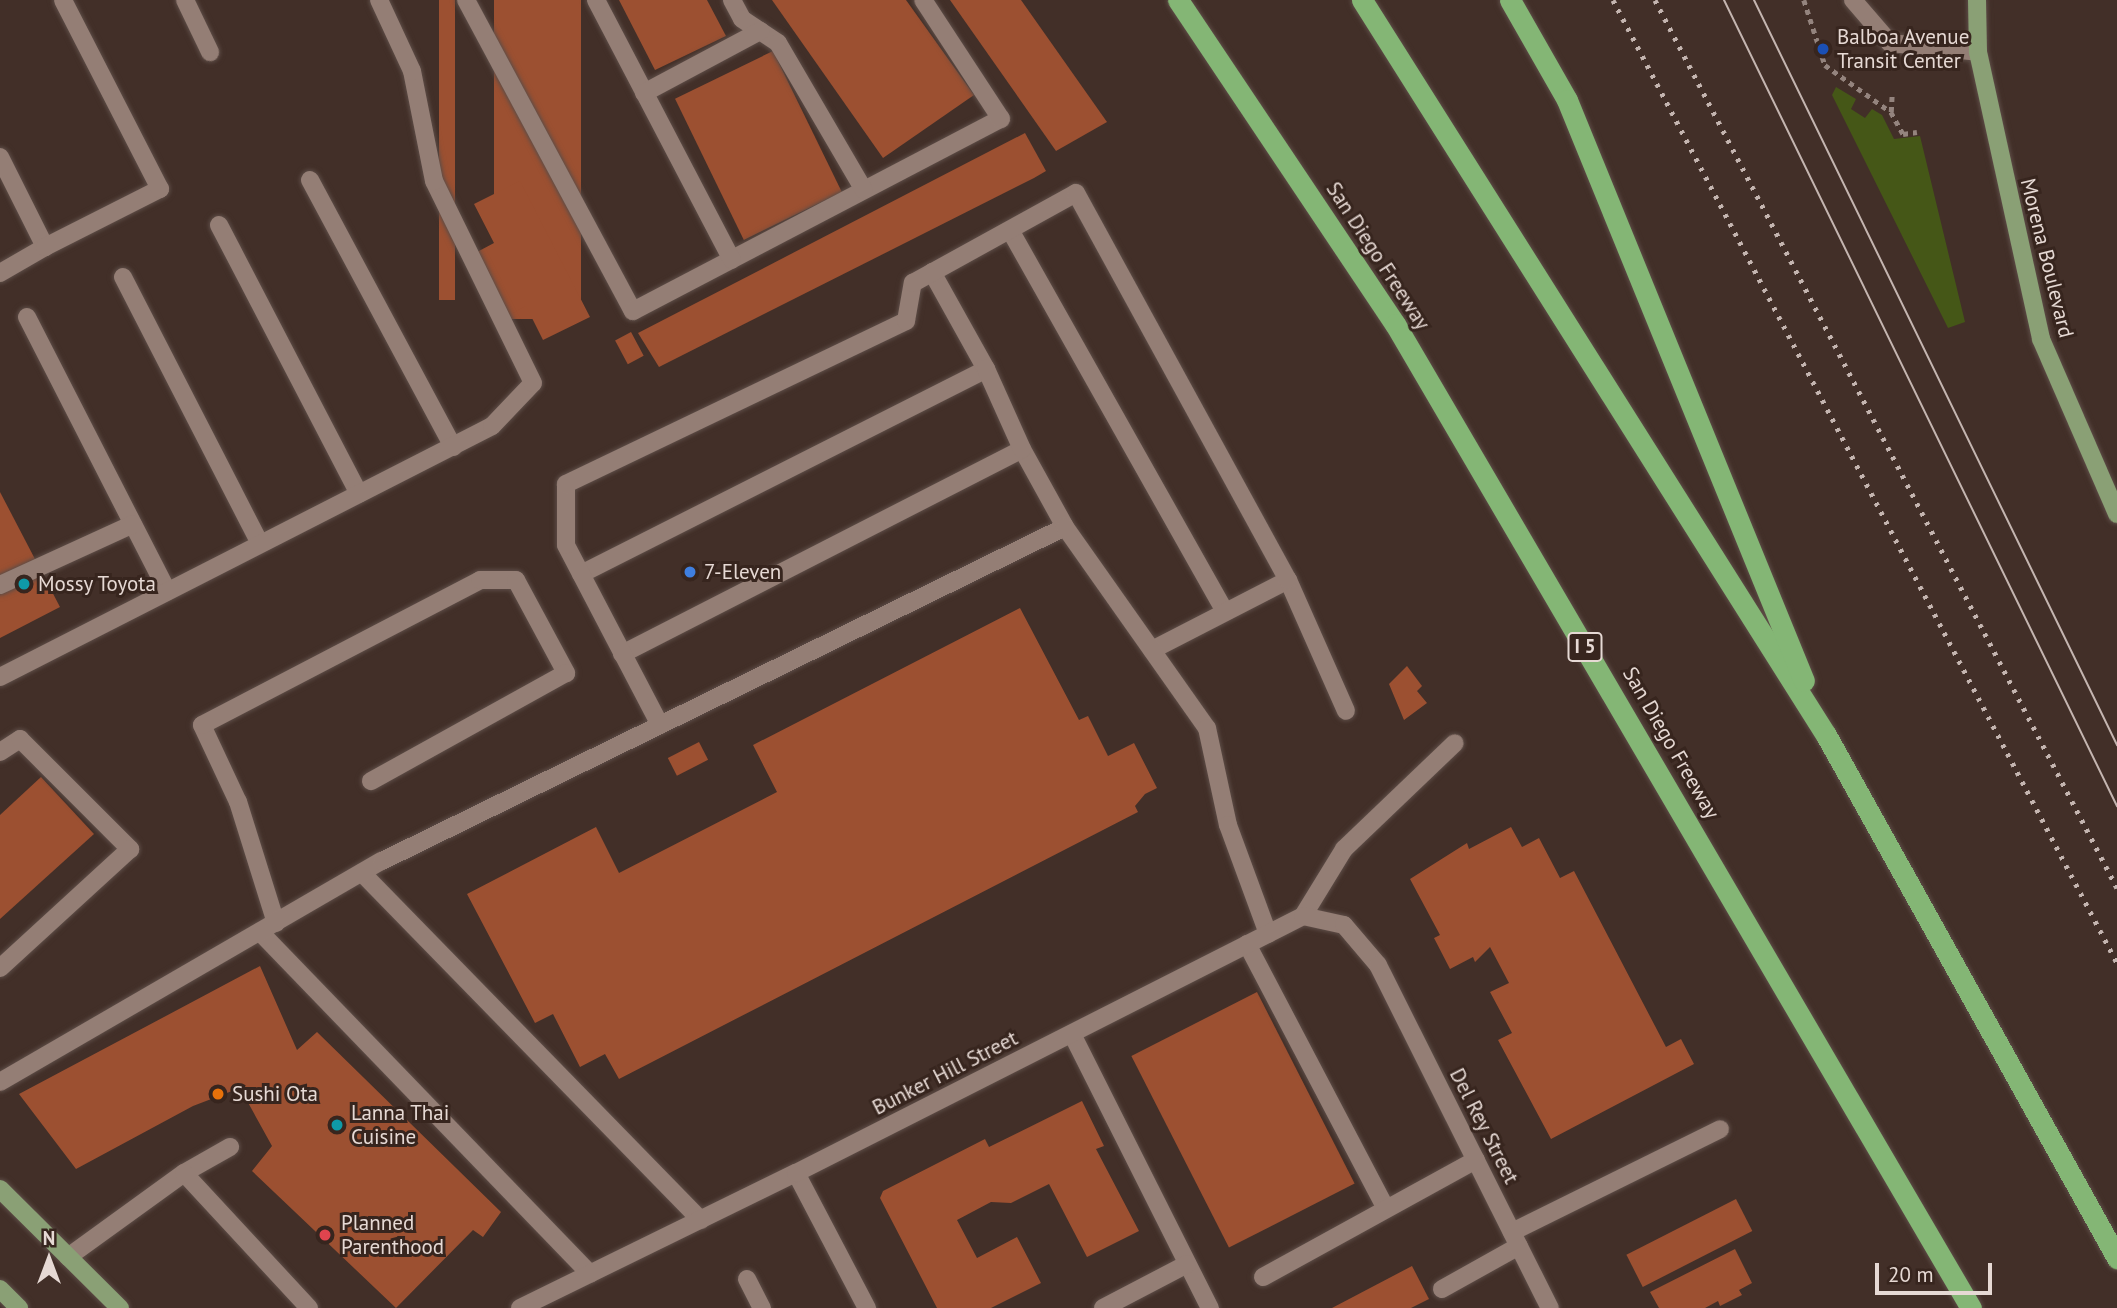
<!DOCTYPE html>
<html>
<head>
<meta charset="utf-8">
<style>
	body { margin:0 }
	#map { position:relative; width:2117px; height:1308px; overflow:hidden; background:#422f28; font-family:"PT Sans",sans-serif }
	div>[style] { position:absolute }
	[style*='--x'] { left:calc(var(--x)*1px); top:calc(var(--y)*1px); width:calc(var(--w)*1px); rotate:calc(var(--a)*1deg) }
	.green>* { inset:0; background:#455717 }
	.building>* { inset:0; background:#9c5031; transform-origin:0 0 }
	.path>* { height:4.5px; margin-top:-2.25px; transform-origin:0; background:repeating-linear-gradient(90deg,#94847e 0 5px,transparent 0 10px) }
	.roads { filter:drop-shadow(0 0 2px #5d4d47) drop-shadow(0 0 2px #5d4d47) }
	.minor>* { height:18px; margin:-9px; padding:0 9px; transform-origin:9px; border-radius:9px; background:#947e75 }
	.major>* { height:18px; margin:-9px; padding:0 9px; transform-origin:9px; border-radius:9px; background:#8aa075 }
	.highway>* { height:21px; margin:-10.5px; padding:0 10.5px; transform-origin:10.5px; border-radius:10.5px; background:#84b675 }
	.tram>* { height:2px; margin:-1px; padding:0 1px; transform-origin:1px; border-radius:1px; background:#c4b5b0 }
	.rail>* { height:5px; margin-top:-2.5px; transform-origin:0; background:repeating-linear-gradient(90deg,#c4b5b0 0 3.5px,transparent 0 10.5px) }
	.dots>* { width:19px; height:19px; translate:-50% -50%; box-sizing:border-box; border:4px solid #37251e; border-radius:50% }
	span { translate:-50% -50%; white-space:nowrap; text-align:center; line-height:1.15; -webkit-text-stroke:6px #37251e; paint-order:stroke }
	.shield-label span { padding:2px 5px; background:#37251e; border:2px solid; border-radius:5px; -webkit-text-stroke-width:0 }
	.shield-label { font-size:19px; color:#e6d9d4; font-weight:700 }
	.poi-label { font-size:21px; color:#e6d9d4 }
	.left { translate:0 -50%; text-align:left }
	.street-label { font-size:21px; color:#e6d9d4 }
	.north { position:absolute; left:14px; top:1224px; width:70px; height:70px; -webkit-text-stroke:5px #37251e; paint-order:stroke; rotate:0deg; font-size:19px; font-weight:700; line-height:28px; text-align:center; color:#e6d9d4 }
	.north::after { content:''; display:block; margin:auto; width:24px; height:32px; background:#e6d9d4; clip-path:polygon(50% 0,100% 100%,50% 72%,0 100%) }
	.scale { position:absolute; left:1875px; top:1263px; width:117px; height:32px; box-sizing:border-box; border:4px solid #e6d9d4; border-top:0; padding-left:9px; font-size:21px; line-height:24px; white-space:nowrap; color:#e6d9d4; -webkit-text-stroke:5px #37251e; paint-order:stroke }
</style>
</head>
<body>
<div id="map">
	<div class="green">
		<i style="clip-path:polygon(1836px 87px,1856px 99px,1851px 109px,1865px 118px,1872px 109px,1882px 115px,1894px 139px,1920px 136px,1965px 322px,1948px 328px,1832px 95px)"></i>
	</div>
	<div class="building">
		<i style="left:439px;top:0;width:16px;height:300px"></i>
		<i style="left:494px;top:0;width:87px;height:319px"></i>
		<i style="clip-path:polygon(619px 0,707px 0,726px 36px,655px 70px)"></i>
		<i style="clip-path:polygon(772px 0,906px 0,974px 95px,883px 158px)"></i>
		<i style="clip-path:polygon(950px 0,1021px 0,1107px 122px,1056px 151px)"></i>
		<i style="left:773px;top:51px;width:157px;height:109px;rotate:64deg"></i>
		<i style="clip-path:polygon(1025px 133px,1046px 171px,1034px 178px,659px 367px,638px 333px)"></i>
		<i style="clip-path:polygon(520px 181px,590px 317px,543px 340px,526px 306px,509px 315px,477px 252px,494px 243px,474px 204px)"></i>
		<i style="left:631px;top:332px;width:27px;height:18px;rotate:62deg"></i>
		<i style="clip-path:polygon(0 492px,60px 607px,0 638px)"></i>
		<i style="clip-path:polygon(1020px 608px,1079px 720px,1088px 716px,1108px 756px,1134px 743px,1157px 788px,1145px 794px,1135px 806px,1138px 812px,619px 1079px,605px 1054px,580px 1067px,553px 1014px,535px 1023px,467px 894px,596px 827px,619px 873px,777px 792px,753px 745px)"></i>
		<i style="clip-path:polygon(1407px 666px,1422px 686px,1417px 691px,1427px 703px,1404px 720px,1389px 684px)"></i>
		<i style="left:699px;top:742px;width:20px;height:35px;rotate:63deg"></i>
		<i style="clip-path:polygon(41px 777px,94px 834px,0 919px,0 815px)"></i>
		<i style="clip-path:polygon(1511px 827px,1522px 847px,1539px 838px,1560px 878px,1574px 871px,1666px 1047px,1681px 1039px,1694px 1064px,1551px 1139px,1498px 1040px,1512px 1033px,1490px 992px,1509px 983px,1490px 947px,1475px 962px,1473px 957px,1450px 969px,1434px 938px,1440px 935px,1410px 879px,1467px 843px,1469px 849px)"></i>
		<i style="clip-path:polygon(260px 966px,297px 1050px,317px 1032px,501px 1212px,483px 1237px,473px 1230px,396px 1308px,252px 1171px,272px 1146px,240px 1088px,193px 1106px,76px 1169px,19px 1094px)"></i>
		<i style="left:1257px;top:992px;width:215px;height:141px;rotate:63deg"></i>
		<i style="clip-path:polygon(1082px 1101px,1104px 1146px,1096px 1149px,1139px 1231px,1087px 1257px,1049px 1184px,1011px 1203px,991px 1202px,957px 1220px,977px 1258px,1017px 1237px,1041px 1283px,991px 1308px,937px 1308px,880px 1198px,883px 1191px,985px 1139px,989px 1147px)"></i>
		<i style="left:1736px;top:1199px;width:36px;height:123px;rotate:63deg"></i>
		<i style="clip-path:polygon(1735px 1249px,1752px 1283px,1739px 1290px,1742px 1295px,1720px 1306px,1718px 1301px,1705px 1308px,1659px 1308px,1650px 1292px)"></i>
		<i style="clip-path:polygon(1412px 1266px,1429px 1299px,1411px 1308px,1332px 1308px)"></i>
	</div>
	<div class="path">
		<i style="--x:1804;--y:0;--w:68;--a:72.1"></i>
		<i style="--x:1825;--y:65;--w:81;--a:35.5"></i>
		<i style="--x:1891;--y:112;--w:25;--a:61"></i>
		<i style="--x:1903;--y:134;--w:14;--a:-8"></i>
		<i style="--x:1891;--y:112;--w:17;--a:-87"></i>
	</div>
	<div class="roads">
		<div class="minor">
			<i style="--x:185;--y:0;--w:58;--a:64.3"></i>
			<i style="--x:466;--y:0;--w:353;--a:61.8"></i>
			<i style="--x:633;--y:311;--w:415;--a:-27.6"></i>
			<i style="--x:1001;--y:119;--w:142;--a:-123.2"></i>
			<i style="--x:596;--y:0;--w:293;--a:62.4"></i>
			<i style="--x:732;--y:0;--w:21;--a:62"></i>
			<i style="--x:742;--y:19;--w:43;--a:33.7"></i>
			<i style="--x:778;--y:43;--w:170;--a:59.7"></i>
			<i style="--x:1853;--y:0;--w:57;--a:49.3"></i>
			<i style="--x:1890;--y:43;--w:88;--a:5.8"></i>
			<i style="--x:644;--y:93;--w:132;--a:-28.1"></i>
			<i style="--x:0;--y:157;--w:101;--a:63.4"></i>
			<i style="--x:45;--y:247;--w:52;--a:150"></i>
			<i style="--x:310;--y:180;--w:303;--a:61.8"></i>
			<i style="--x:219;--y:225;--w:303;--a:62.5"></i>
			<i style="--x:1010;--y:230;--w:438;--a:60.6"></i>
			<i style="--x:45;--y:247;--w:129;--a:-26.8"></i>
			<i style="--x:160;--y:189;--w:212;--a:-117.2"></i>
			<i style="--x:123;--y:277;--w:300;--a:62.8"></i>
			<i style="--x:27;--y:317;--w:308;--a:62.9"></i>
			<i style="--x:1022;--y:449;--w:89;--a:61.1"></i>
			<i style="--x:581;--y:574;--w:454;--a:-26.8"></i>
			<i style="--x:986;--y:369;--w:111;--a:-119.1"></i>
			<i style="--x:0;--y:585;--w:146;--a:-24.6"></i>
			<i style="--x:1152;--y:650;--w:153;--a:-27.2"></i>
			<i style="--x:1288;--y:580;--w:143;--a:66.1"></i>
			<i style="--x:622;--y:654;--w:449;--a:-27.1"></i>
			<i style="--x:1022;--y:449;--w:88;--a:-114.2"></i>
			<i style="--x:0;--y:677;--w:552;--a:-27.03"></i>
			<i style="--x:492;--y:426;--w:59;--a:-46.4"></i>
			<i style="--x:533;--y:383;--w:225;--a:-116.1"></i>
			<i style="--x:434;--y:181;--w:112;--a:-101.3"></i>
			<i style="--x:412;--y:71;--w:78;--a:-114.9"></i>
			<i style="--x:660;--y:725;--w:203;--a:-117.6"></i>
			<i style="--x:566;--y:545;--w:61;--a:-90"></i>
			<i style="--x:566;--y:484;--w:377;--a:-25.6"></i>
			<i style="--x:906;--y:321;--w:39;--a:-80"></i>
			<i style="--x:913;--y:283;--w:186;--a:-28.9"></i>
			<i style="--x:1076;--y:193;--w:441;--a:61.3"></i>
			<i style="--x:0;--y:752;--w:24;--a:-33"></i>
			<i style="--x:20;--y:739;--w:156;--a:45"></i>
			<i style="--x:130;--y:849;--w:176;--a:137.5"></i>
			<i style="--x:362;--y:873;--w:485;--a:45.7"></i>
			<i style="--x:1303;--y:916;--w:79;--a:-58.5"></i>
			<i style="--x:1344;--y:849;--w:153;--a:-43.7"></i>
			<i style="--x:276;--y:923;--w:127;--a:-107.4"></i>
			<i style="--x:238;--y:802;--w:85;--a:-115.1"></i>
			<i style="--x:202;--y:725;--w:314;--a:-27.5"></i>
			<i style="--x:480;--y:580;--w:36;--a:0"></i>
			<i style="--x:516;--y:580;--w:106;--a:61.7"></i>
			<i style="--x:566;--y:673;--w:223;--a:151"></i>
			<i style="--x:260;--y:932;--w:475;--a:46"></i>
			<i style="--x:1247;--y:944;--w:299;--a:62.3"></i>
			<i style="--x:1072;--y:1034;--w:307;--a:63.3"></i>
			<i style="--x:0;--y:1082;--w:441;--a:-30.1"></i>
			<i style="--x:382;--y:861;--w:760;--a:-26.06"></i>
			<i style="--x:1065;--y:527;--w:246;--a:54.8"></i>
			<i style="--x:1207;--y:728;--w:99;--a:77.8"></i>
			<i style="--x:1228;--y:825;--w:116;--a:69.8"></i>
			<i style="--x:184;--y:1173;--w:53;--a:-29.5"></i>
			<i style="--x:796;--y:1173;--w:153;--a:62.3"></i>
			<i style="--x:1512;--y:1232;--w:232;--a:-26.3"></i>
			<i style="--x:68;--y:1257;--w:143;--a:-35.9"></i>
			<i style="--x:184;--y:1173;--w:184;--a:47.2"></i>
			<i style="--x:1263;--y:1277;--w:243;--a:-28.8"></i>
			<i style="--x:747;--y:1279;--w:33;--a:63"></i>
			<i style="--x:1442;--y:1289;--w:88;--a:-29.2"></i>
			<i style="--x:520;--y:1308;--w:307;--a:-26.1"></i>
			<i style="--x:796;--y:1173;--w:568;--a:-26.88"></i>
			<i style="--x:1303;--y:916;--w:42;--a:12.4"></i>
			<i style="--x:1344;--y:925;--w:52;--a:49.6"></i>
			<i style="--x:1378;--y:965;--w:384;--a:63.4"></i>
			<i style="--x:1103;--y:1308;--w:95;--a:-27.6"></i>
		</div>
		<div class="major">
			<i style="--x:1977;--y:0;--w:52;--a:88.9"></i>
			<i style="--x:1978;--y:52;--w:294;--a:77.6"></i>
			<i style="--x:2041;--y:339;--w:191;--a:66.5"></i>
			<i style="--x:0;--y:1189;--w:169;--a:44.8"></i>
			<i style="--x:0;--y:1289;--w:27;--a:45"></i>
		</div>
		<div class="highway">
			<i style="--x:1178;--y:0;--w:390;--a:56.2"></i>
			<i style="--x:1395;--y:324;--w:1140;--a:59.66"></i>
			<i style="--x:1362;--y:0;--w:869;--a:57.74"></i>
			<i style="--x:1826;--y:735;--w:599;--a:60.91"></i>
			<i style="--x:1510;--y:0;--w:115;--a:60.3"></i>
			<i style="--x:1567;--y:100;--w:627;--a:67.81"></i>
		</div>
	</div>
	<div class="tram">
		<i style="--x:1724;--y:0;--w:897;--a:64.01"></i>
		<i style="--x:1754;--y:0;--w:829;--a:64.02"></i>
	</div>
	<div class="rail">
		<i style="--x:1613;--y:0;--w:1087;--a:62.37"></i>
		<i style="--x:1655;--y:0;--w:1001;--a:62.51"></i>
	</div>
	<div class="dots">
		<i style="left:1823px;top:49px;background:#1a4fb4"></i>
		<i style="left:690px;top:572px;background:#3f7fe0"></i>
		<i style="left:24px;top:584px;background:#0f9aa8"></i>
		<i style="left:218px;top:1094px;background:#e8710a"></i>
		<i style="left:337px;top:1125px;background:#0f9aa8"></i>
		<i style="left:325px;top:1235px;background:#e0444e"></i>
	</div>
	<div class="shield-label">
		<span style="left:1585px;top:647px">I 5</span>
	</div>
	<div class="poi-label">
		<span class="left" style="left:1837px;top:49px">Balboa Avenue<br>Transit Center</span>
		<span class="left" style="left:704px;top:572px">7-Eleven</span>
		<span class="left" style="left:38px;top:584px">Mossy Toyota</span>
		<span class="left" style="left:232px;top:1094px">Sushi Ota</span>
		<span class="left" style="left:351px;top:1125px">Lanna Thai<br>Cuisine</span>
		<span class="left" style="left:341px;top:1235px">Planned<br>Parenthood</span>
	</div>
	<div class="street-label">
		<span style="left:1378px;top:256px;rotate:57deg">San Diego Freeway</span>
		<span style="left:2047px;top:258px;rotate:76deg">Morena Boulevard</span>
		<span style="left:1671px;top:743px;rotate:60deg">San Diego Freeway</span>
		<span style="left:945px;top:1073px;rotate:-27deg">Bunker Hill Street</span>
		<span style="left:1484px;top:1126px;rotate:63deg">Del Rey Street</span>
	</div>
	<div class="north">N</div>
	<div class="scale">20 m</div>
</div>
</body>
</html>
